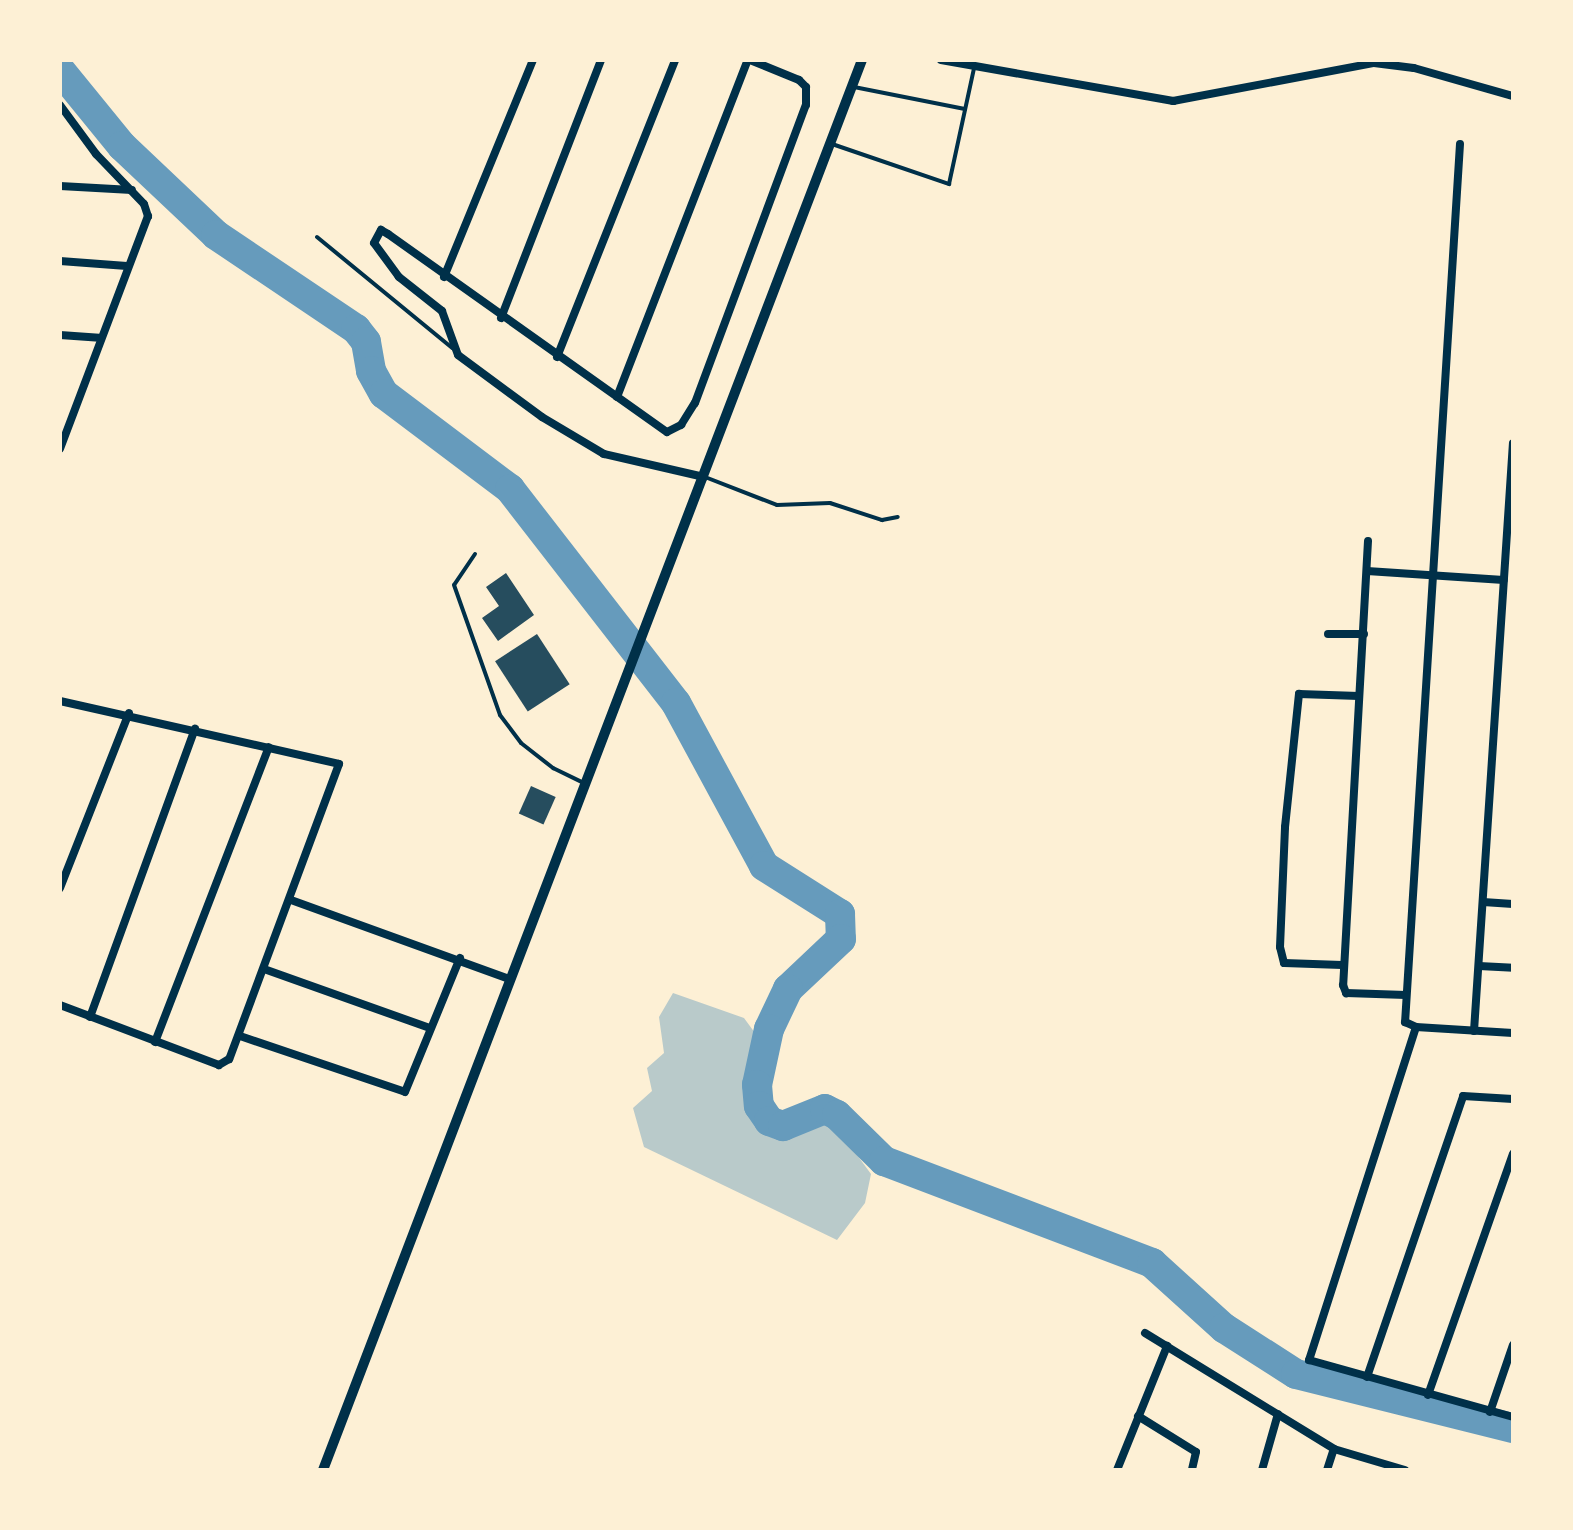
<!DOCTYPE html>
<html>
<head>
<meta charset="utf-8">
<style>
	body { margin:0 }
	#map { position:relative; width:1573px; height:1530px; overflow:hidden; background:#fdf0d5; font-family:"Exo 2",sans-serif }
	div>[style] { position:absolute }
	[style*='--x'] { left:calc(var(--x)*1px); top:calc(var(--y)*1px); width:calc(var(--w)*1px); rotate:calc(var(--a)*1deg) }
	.green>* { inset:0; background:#b9caca }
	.river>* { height:30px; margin:-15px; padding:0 15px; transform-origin:15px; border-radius:15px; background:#669bbc }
	.building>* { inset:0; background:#264d5e; transform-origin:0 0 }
	.service>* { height:4px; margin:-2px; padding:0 2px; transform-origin:2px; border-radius:2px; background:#003049 }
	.minor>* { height:8px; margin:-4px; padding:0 4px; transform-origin:4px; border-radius:4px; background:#003049 }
	.tertiary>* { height:10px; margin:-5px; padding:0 5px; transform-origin:5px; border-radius:5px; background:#003049 }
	span { translate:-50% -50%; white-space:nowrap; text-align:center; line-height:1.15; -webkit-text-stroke:8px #fdf0d5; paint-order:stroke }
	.frame { position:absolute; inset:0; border:62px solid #fdf0d5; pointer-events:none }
</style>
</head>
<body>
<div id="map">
	<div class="green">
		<i style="clip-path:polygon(673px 993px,744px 1018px,755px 1033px,744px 1086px,762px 1129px,785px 1140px,832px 1121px,871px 1174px,865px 1203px,837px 1240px,644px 1147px,633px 1108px,652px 1091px,647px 1068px,664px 1053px,659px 1017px)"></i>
	</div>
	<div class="river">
		<i style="--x:60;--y:70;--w:98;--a:50.8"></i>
		<i style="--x:122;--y:146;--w:129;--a:43.4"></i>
		<i style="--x:216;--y:235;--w:169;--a:33.9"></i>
		<i style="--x:356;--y:329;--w:16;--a:52"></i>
		<i style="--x:366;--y:342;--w:29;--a:80"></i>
		<i style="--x:371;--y:371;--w:26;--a:61"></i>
		<i style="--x:384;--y:394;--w:158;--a:37"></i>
		<i style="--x:510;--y:489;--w:271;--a:52.2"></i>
		<i style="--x:676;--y:703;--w:185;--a:61.6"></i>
		<i style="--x:764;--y:866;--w:90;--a:32.3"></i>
		<i style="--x:840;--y:914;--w:25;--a:88"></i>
		<i style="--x:841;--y:939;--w:73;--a:136.7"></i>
		<i style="--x:788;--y:989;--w:44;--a:115.4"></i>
		<i style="--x:769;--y:1029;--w:57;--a:102.1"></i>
		<i style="--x:757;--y:1085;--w:21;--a:85"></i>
		<i style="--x:759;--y:1106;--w:18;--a:56"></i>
		<i style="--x:769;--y:1121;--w:15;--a:20"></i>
		<i style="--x:783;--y:1126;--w:45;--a:-22"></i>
		<i style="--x:825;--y:1109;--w:13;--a:27"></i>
		<i style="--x:837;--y:1115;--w:66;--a:44.4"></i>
		<i style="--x:884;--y:1161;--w:287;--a:20.8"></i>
		<i style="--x:1152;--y:1263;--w:97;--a:42.1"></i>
		<i style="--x:1224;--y:1328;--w:85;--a:32.6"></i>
		<i style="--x:1296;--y:1374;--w:224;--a:14"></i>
	</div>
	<div class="building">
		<i style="clip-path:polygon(506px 573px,534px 615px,498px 641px,482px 618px,499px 606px,486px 587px)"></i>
		<i style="left:537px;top:634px;width:60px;height:50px;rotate:57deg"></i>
		<i style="left:531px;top:786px;width:27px;height:30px;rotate:24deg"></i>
	</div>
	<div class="service">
		<i style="--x:854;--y:87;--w:113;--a:11.2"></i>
		<i style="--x:832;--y:144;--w:124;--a:18.9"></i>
		<i style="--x:949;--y:184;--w:119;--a:-77.8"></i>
		<i style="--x:317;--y:237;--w:175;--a:39.4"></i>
		<i style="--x:705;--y:477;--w:77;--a:21.3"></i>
		<i style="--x:777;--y:505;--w:53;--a:-2.2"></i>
		<i style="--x:830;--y:503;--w:55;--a:18.1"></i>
		<i style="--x:882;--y:520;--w:16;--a:-11"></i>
		<i style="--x:475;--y:554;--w:37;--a:124"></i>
		<i style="--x:454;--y:585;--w:138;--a:70.5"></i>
		<i style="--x:500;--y:715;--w:35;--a:53"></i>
		<i style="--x:521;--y:743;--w:41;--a:38"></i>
		<i style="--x:553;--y:768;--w:34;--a:26"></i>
	</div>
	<div class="minor">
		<i style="--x:941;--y:60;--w:236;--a:10"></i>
		<i style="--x:1173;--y:101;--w:205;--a:-10.7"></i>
		<i style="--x:1374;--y:63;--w:40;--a:7.1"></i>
		<i style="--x:1414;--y:68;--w:103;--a:15.8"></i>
		<i style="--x:60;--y:105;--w:61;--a:53.7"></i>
		<i style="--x:96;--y:154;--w:69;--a:46.2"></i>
		<i style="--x:144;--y:204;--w:13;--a:72"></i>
		<i style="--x:148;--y:216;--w:249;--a:110.7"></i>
		<i style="--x:1460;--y:144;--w:880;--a:93.58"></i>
		<i style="--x:1405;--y:1022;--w:12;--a:24"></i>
		<i style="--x:1416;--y:1027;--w:97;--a:3.5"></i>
		<i style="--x:60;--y:186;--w:72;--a:3.2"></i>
		<i style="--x:60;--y:261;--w:67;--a:4.3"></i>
		<i style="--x:444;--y:277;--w:235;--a:-67.7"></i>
		<i style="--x:501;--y:318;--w:277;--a:-68.8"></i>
		<i style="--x:60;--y:335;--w:39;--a:4"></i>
		<i style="--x:557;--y:357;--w:320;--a:-68.3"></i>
		<i style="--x:617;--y:397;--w:362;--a:-68.8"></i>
		<i style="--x:704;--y:477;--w:103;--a:-167"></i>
		<i style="--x:604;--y:454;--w:72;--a:-149.2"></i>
		<i style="--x:542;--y:417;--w:104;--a:-143.6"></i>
		<i style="--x:458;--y:355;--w:47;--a:-110"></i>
		<i style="--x:442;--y:311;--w:55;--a:-141.7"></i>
		<i style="--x:399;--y:277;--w:42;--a:-126.3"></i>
		<i style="--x:374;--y:243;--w:15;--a:-62"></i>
		<i style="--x:381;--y:230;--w:8;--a:30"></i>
		<i style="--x:388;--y:234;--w:342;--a:35.4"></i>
		<i style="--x:667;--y:432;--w:16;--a:-27"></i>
		<i style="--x:681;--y:425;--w:26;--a:-58"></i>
		<i style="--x:695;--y:403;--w:318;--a:-69.6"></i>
		<i style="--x:806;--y:105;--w:18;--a:-90"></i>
		<i style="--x:806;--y:87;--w:10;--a:-135"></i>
		<i style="--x:799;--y:80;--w:53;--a:-157.8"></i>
		<i style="--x:1368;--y:541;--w:445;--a:93.2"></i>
		<i style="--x:1343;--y:985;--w:9;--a:69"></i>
		<i style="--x:1346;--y:993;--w:60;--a:1.9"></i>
		<i style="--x:1367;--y:571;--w:137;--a:3.8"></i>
		<i style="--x:1328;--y:634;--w:36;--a:0"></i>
		<i style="--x:60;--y:701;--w:286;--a:12.7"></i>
		<i style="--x:339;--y:764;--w:315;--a:110.4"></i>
		<i style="--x:229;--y:1059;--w:12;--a:149"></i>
		<i style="--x:219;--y:1065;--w:170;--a:-159.3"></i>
		<i style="--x:60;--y:888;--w:188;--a:-68.5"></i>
		<i style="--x:291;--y:900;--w:232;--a:19.9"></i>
		<i style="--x:1483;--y:902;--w:30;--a:4"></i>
		<i style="--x:1342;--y:965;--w:58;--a:-178"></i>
		<i style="--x:1284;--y:963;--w:16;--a:-104"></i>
		<i style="--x:1280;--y:947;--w:120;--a:-87.6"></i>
		<i style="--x:1285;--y:827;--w:134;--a:-84"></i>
		<i style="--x:1299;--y:694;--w:60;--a:1.9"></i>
		<i style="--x:1479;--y:966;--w:34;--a:3"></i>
		<i style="--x:264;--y:969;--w:176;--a:19.6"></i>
		<i style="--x:90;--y:1017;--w:307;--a:-70"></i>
		<i style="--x:1416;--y:1027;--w:350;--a:107.8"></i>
		<i style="--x:1309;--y:1360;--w:212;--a:15.6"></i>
		<i style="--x:1474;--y:1031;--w:589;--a:-86.21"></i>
		<i style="--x:240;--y:1036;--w:174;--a:18.7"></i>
		<i style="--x:405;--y:1092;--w:145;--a:-67.7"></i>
		<i style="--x:155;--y:1042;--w:316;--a:-68.9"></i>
		<i style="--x:1145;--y:1333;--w:222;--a:31.5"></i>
		<i style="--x:1334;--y:1449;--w:74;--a:16.5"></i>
		<i style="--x:1367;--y:1377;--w:297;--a:-71.1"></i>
		<i style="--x:1463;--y:1096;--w:50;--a:3.4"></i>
		<i style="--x:1428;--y:1395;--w:256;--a:-70.6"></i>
		<i style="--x:1490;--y:1412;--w:71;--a:-71.1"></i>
		<i style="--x:1138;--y:1416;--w:68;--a:31.8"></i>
		<i style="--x:1196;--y:1452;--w:18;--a:103"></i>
		<i style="--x:1117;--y:1470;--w:134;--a:-68"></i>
		<i style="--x:1262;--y:1470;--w:58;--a:-74.1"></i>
		<i style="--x:1327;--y:1470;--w:22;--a:-72"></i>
	</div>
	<div class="tertiary">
		<i style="--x:323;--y:1470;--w:1510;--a:-69.08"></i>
	</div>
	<div class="frame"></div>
</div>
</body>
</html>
